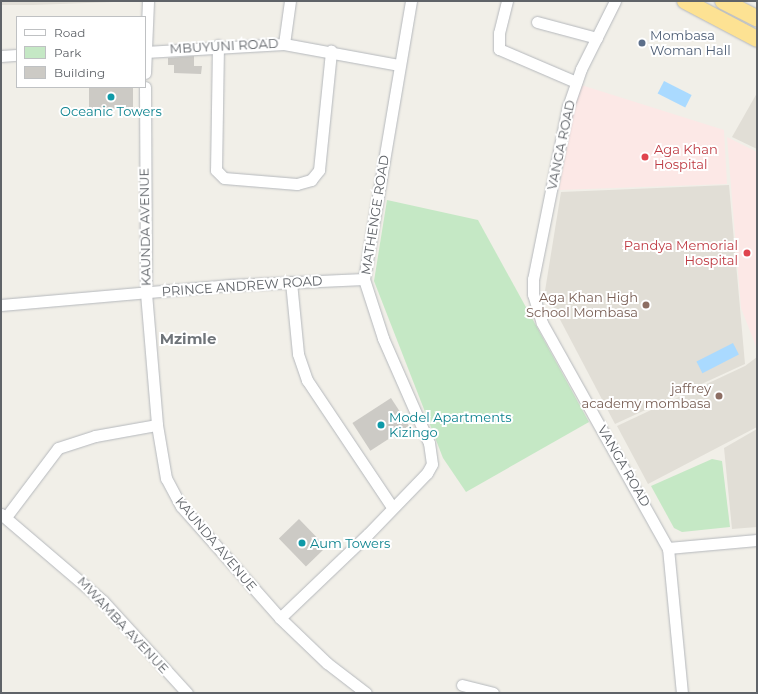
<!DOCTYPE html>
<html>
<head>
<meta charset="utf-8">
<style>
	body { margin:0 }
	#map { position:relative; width:758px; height:694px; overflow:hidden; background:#f1efe8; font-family:Montserrat,sans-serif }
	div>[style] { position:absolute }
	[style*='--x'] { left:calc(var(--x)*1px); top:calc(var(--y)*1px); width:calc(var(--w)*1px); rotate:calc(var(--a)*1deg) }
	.education>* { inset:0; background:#e1ded6 }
	.medical>* { inset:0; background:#fce8e6 }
	.green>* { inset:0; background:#c5e8c5 }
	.water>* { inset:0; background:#aadaff; transform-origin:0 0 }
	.building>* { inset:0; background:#cccac5; transform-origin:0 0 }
	.roads { filter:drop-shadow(0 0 1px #b5b8bc) drop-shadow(0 0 1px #b5b8bc) }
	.minor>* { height:11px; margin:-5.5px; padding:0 5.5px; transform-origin:5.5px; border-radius:5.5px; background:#fff }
	.highway>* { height:16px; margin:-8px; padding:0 8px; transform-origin:8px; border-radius:8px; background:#fde293 }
	.dots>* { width:11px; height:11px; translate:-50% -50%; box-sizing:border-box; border:2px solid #fff; border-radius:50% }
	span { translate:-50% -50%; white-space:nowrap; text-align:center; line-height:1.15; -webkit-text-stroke:4px #fff; paint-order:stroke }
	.service-label { font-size:13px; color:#4e5e75 }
	.left { translate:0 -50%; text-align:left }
	.street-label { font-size:13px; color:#5f6368 }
	.culture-label { font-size:13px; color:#0d838f }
	.health-label { font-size:13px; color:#be3a42 }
	.right { translate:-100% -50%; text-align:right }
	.education-label { font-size:13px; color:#785e54 }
	.quarter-label { font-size:15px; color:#70757a; font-weight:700 }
	.frame { position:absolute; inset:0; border:2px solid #5f6368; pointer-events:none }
	.legend { position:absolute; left:16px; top:16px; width:130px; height:72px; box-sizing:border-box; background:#fff; border:1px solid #bfc1c3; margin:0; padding:5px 7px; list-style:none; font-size:12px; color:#5f6368 }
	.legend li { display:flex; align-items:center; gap:8px; height:20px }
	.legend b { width:20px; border:1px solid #bfc1c3 }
</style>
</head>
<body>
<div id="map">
	<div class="education">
		<i style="clip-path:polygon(1px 1px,140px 1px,33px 5px,1px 5px)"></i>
		<i style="clip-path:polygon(757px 93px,757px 149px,732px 137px)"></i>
		<i style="clip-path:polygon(729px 185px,745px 364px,615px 424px,545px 291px,561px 192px)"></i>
		<i style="clip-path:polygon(757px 357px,757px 427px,648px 484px,617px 426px,745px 366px)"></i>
		<i style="clip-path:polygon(757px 429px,757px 527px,732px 529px,724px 448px)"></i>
	</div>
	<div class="medical">
		<i style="clip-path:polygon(578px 84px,724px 130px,727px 184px,559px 190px)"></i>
		<i style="clip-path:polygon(727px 137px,757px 152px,757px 349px,741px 308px)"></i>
	</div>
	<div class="green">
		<i style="clip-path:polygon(387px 200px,478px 220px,589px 422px,466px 492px,443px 458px,374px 281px)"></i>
		<i style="clip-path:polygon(712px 459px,722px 461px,730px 527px,682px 532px,674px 528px,651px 486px)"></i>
	</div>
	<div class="water">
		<i style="left:664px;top:81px;width:31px;height:14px;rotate:27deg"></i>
		<i style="left:733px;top:343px;width:13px;height:41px;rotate:63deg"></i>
	</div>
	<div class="building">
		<i style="clip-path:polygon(194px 56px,194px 66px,202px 66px,201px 74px,174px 73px,174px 65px,168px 65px,168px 58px)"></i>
		<i style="left:89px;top:87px;width:44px;height:22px"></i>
		<i style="left:391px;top:398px;width:33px;height:46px;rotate:57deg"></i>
		<i style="left:299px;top:519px;width:39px;height:28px;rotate:46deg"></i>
	</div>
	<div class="roads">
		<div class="minor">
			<i style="--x:507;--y:1;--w:33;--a:104"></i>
			<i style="--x:499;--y:33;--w:16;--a:90"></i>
			<i style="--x:499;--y:49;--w:84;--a:23.2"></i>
			<i style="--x:615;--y:1;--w:76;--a:116.6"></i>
			<i style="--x:581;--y:69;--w:39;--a:109"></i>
			<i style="--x:568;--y:106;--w:177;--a:101.4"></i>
			<i style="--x:533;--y:279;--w:15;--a:90"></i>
			<i style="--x:533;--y:294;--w:30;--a:73"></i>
			<i style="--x:542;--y:323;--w:258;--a:60.8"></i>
			<i style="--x:668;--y:548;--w:146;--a:84.5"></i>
			<i style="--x:537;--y:22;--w:62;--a:14.9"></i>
			<i style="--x:284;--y:44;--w:116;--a:10.4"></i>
			<i style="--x:218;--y:45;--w:125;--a:90.9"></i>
			<i style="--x:216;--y:170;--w:11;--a:45"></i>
			<i style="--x:224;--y:178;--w:73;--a:4.7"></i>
			<i style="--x:297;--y:184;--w:15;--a:-16"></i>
			<i style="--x:311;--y:180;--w:13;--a:-51"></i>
			<i style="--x:319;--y:170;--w:120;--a:-84.2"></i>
			<i style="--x:145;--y:52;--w:139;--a:-3.3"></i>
			<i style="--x:284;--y:44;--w:43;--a:-82.1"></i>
			<i style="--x:1;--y:56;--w:16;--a:-4"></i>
			<i style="--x:145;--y:73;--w:72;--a:-87.6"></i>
			<i style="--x:145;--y:87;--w:206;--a:89.7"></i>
			<i style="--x:146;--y:293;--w:132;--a:85.2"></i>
			<i style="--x:157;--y:425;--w:54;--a:80.4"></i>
			<i style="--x:166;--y:478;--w:32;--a:62"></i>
			<i style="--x:181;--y:506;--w:149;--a:48.5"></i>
			<i style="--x:280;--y:618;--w:65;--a:43.8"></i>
			<i style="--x:327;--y:663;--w:49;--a:37.6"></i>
			<i style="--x:291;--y:282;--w:72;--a:84.4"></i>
			<i style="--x:298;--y:354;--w:28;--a:71"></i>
			<i style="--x:307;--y:380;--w:153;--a:56.2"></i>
			<i style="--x:1;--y:305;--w:231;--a:-5"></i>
			<i style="--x:231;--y:285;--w:133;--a:-2.6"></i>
			<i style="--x:1;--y:514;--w:134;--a:40.5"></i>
			<i style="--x:103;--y:601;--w:125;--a:47.6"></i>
			<i style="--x:6;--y:517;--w:86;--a:-53"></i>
			<i style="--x:58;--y:448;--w:39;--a:-18"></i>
			<i style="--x:95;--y:436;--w:63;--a:-10.1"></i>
			<i style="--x:668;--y:548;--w:89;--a:-5.1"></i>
			<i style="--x:280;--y:618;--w:122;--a:-43.7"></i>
			<i style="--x:368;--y:534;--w:85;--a:-46"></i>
			<i style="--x:427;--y:473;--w:10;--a:-61"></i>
			<i style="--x:432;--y:464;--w:21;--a:-98"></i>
			<i style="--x:429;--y:443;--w:115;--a:-113.7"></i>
			<i style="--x:383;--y:338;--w:62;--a:-107.9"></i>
			<i style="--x:364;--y:279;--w:282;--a:-80.4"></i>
			<i style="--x:462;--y:685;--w:32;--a:14"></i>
		</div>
		<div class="highway">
			<i style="--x:685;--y:1;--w:81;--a:27.8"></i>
			<i style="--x:723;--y:1;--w:38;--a:27"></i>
		</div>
	</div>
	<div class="dots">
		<i style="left:642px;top:43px;background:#5c6f8a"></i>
		<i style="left:111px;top:97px;background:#0f9aa8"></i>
		<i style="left:645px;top:157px;background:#e0444e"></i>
		<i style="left:747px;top:253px;background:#e0444e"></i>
		<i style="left:646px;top:305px;background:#8d6e63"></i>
		<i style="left:719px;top:396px;background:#8d6e63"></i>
		<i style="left:381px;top:425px;background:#0f9aa8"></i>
		<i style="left:302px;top:543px;background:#0f9aa8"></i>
	</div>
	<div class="service-label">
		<span class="left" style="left:650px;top:43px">Mombasa<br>Woman Hall</span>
	</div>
	<div class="street-label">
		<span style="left:224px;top:46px;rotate:-3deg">MBUYUNI ROAD</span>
		<span style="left:561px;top:145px;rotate:-78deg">VANGA ROAD</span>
		<span style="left:375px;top:215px;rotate:-81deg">MATHENGE ROAD</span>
		<span style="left:145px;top:227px;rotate:-91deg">KAUNDA AVENUE</span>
		<span style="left:242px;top:286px;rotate:-4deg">PRINCE ANDREW ROAD</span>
		<span style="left:624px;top:466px;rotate:60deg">VANGA ROAD</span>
		<span style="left:216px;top:544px;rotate:50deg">KAUNDA AVENUE</span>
		<span style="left:123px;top:625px;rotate:47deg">MWAMBA AVENUE</span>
	</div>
	<div class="culture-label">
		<span style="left:111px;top:111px">Oceanic Towers</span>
		<span class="left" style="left:389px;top:425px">Model Apartments<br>Kizingo</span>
		<span class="left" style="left:310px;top:543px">Aum Towers</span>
	</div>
	<div class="health-label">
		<span class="left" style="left:654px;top:157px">Aga Khan<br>Hospital</span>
		<span class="right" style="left:738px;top:253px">Pandya Memorial<br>Hospital</span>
	</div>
	<div class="education-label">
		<span class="right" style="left:638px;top:305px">Aga Khan High<br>School Mombasa</span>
		<span class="right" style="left:711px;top:396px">jaffrey<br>academy mombasa</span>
	</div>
	<div class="quarter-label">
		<span style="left:188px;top:339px">Mzimle</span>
	</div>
	<div class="frame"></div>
	<ul class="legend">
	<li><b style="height:5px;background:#fff"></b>Road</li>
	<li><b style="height:11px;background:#c5e8c5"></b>Park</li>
	<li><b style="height:11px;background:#cccac5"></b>Building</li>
	</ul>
</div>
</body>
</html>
